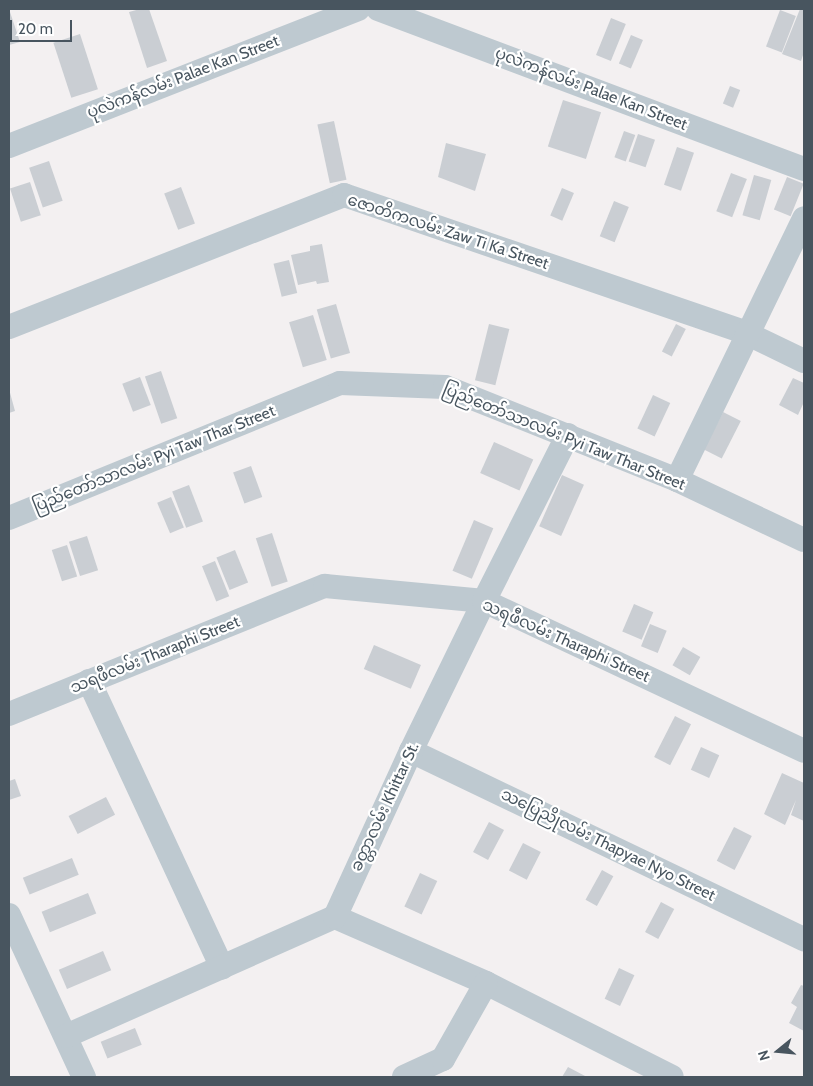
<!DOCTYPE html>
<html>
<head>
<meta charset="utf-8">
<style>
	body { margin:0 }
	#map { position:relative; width:813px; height:1086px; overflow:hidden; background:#f3f0f1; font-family:Cabin,"Noto Sans Myanmar",sans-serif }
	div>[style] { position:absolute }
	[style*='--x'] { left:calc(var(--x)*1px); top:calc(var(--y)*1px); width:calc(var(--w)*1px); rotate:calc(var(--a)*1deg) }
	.building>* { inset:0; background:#caced3; transform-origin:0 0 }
	.minor>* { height:24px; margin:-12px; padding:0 12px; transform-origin:12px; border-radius:12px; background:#bec9d0 }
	span { translate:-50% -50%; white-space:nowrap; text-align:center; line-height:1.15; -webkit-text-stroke:4.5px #fff; paint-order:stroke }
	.street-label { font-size:16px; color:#48555f }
	.frame { position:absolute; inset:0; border:10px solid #48555f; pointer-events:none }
	.north { position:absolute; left:753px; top:1026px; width:50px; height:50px; -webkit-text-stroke:4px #fff; paint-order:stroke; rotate:253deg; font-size:14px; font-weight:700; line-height:20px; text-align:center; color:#48555f }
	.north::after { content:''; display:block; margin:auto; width:18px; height:22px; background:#48555f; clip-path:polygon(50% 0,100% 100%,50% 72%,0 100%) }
	.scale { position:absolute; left:10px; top:20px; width:62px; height:22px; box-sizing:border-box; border:2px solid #48555f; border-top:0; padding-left:6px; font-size:15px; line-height:18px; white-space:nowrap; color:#48555f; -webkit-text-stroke:4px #fff; paint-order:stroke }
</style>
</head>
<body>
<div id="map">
	<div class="building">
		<i style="clip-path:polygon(9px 9px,20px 42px,9px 45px)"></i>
		<i style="clip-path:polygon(140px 9px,149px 9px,167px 61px,147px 68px,129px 12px)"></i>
		<i style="clip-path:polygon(800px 9px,804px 9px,804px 52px,801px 61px,782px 54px)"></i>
		<i style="left:780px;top:10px;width:17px;height:39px;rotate:21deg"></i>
		<i style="left:611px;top:18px;width:16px;height:40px;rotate:22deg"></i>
		<i style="left:80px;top:34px;width:58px;height:28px;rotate:72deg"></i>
		<i style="left:631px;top:35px;width:13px;height:31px;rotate:23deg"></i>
		<i style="left:730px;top:86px;width:11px;height:19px;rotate:22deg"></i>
		<i style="left:563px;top:100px;width:40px;height:49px;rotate:18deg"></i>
		<i style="left:334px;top:121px;width:60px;height:17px;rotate:78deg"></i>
		<i style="left:624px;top:131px;width:12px;height:28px;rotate:20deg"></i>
		<i style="left:638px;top:134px;width:18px;height:29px;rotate:19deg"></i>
		<i style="clip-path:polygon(446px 143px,486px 154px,475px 191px,438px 177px)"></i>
		<i style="left:677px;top:147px;width:18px;height:40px;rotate:19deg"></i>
		<i style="left:49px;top:161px;width:42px;height:21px;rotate:71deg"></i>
		<i style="left:731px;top:173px;width:17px;height:41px;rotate:21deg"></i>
		<i style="left:754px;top:175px;width:18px;height:42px;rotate:16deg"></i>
		<i style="left:787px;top:177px;width:18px;height:35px;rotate:22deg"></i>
		<i style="left:30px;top:182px;width:35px;height:21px;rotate:72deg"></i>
		<i style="left:181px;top:187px;width:39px;height:18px;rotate:69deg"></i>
		<i style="left:562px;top:188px;width:13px;height:30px;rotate:23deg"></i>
		<i style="left:614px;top:201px;width:16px;height:38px;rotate:22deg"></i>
		<i style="clip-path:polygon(322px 244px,329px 282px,317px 284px,316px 281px,298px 285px,291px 255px,310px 251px,310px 246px)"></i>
		<i style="left:289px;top:260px;width:34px;height:16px;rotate:76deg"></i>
		<i style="left:336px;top:304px;width:51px;height:20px;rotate:74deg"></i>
		<i style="left:313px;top:315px;width:47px;height:25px;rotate:73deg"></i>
		<i style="left:489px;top:324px;width:21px;height:58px;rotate:14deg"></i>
		<i style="left:676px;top:324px;width:11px;height:31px;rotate:27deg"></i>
		<i style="left:161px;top:371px;width:50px;height:17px;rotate:71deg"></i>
		<i style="left:140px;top:377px;width:30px;height:19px;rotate:69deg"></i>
		<i style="clip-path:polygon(793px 378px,804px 383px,804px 402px,798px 415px,779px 405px)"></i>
		<i style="clip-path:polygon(9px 389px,15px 411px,9px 413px)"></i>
		<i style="left:653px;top:395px;width:19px;height:37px;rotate:25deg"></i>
		<i style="left:723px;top:412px;width:20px;height:42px;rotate:27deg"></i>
		<i style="left:494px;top:442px;width:43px;height:34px;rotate:24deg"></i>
		<i style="left:251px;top:466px;width:33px;height:19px;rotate:70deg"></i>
		<i style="left:562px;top:475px;width:24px;height:56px;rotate:24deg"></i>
		<i style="left:189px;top:485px;width:39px;height:18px;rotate:69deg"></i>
		<i style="left:171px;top:497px;width:33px;height:15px;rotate:67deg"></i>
		<i style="left:474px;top:520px;width:21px;height:55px;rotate:23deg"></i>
		<i style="left:272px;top:533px;width:51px;height:17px;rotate:72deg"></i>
		<i style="left:87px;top:536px;width:36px;height:19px;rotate:72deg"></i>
		<i style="left:67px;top:545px;width:33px;height:16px;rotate:72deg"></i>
		<i style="left:235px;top:550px;width:35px;height:20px;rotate:68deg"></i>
		<i style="left:215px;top:561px;width:38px;height:14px;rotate:68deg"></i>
		<i style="left:634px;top:604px;width:21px;height:30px;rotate:23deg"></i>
		<i style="left:650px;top:624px;width:18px;height:24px;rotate:22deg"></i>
		<i style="left:374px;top:645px;width:51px;height:26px;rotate:23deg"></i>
		<i style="left:683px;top:647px;width:20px;height:21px;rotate:30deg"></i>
		<i style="left:675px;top:716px;width:18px;height:46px;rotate:27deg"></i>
		<i style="left:701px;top:747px;width:20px;height:25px;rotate:24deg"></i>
		<i style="clip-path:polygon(782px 773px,804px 783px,804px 821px,791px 815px,796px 800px,785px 825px,764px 814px)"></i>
		<i style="clip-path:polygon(15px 779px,21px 796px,9px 800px,9px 781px)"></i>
		<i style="left:106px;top:797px;width:20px;height:42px;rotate:63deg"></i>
		<i style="left:489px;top:822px;width:17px;height:34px;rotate:28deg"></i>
		<i style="left:734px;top:827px;width:20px;height:38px;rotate:27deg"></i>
		<i style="left:523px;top:843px;width:20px;height:31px;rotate:27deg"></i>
		<i style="left:72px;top:858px;width:18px;height:53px;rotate:68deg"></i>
		<i style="left:602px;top:870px;width:13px;height:34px;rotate:29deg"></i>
		<i style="left:420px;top:873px;width:19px;height:37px;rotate:25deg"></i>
		<i style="left:88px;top:893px;width:22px;height:50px;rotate:68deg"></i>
		<i style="left:661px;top:902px;width:15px;height:34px;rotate:28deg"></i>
		<i style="left:103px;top:951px;width:21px;height:48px;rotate:67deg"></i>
		<i style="left:619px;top:968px;width:17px;height:34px;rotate:25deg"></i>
		<i style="clip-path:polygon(801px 985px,804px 986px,804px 1031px,789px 1023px,797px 1007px,791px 1003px)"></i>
		<i style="left:135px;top:1028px;width:18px;height:37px;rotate:68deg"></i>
		<i style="clip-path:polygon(568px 1067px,587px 1077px,562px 1077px)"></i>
	</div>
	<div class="minor">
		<i style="--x:378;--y:9;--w:455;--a:20.6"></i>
		<i style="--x:9;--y:146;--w:375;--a:-21.4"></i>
		<i style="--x:9;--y:327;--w:360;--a:-21.5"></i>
		<i style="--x:344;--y:195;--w:425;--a:18.9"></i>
		<i style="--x:746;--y:333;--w:64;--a:25.8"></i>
		<i style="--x:677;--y:480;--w:291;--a:-64.1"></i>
		<i style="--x:9;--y:518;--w:357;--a:-22.2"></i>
		<i style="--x:340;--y:383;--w:105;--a:2.2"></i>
		<i style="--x:445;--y:387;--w:250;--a:21.8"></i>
		<i style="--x:677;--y:480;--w:140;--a:25.3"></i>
		<i style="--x:89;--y:681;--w:316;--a:65.1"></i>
		<i style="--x:9;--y:714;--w:341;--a:-22.1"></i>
		<i style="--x:325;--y:586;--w:160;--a:5.4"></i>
		<i style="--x:484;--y:601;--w:353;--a:25.1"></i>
		<i style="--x:411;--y:751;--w:436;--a:25.6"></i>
		<i style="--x:9;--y:915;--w:179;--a:65.2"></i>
		<i style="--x:335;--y:917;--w:165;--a:23.6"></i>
		<i style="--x:486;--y:983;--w:208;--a:26.8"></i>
		<i style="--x:66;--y:1036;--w:294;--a:-23.9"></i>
		<i style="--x:335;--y:917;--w:183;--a:-65.4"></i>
		<i style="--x:411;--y:751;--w:167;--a:-64"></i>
		<i style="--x:484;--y:601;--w:186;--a:-63.2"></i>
		<i style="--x:404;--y:1077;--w:43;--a:-24.8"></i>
		<i style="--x:443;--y:1059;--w:87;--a:-60.5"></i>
	</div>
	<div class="street-label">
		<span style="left:183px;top:77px;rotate:-21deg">ပုလဲကန်လမ်း Palae Kan Street</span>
		<span style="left:591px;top:89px;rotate:21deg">ပုလဲကန်လမ်း Palae Kan Street</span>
		<span style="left:448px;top:232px;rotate:18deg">ဇောတိကလမ်း Zaw Ti Ka Street</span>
		<span style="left:564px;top:437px;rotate:22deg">ပြည်တော်သာလမ်း Pyi Taw Thar Street</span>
		<span style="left:154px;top:459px;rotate:-22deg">ပြည်တော်သာလမ်း Pyi Taw Thar Street</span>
		<span style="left:566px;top:641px;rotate:24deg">သရဖီလမ်း Tharaphi Street</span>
		<span style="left:155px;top:655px;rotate:-22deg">သရဖီလမ်း Tharaphi Street</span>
		<span style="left:385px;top:807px;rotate:-65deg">ခတ္တာလမ်း Khittar St.</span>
		<span style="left:608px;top:845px;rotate:26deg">သပြေညိုလမ်း Thapyae Nyo Street</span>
	</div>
	<div class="frame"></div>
	<div class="north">N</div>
	<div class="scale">20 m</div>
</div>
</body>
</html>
